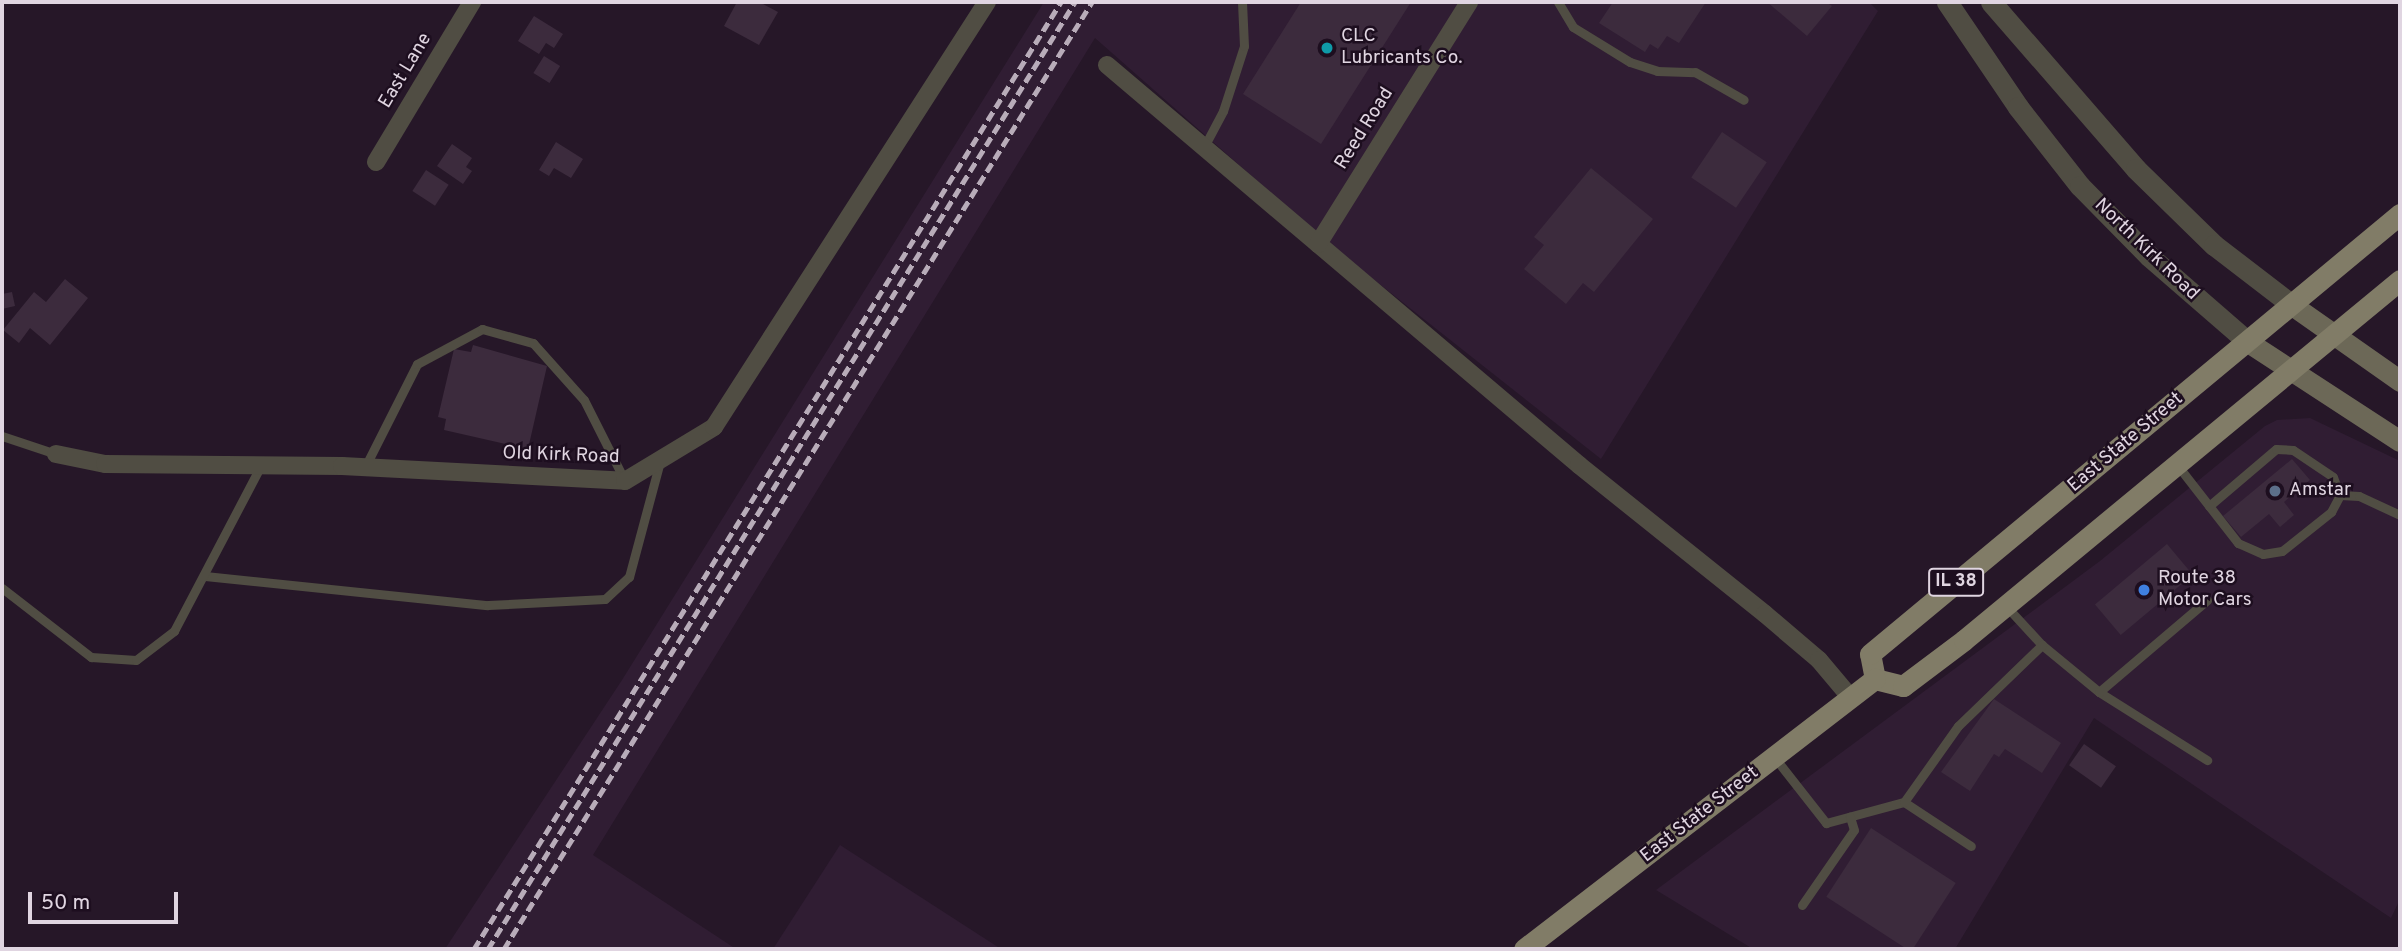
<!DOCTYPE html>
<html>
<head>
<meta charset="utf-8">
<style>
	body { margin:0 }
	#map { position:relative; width:2402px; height:951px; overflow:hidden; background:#261728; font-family:Overpass,sans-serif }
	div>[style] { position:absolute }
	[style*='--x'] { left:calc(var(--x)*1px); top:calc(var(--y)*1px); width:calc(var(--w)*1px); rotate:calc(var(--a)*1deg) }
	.built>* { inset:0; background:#301d33 }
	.building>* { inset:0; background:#3c2b3d; transform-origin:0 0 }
	.service>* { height:9px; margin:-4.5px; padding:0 4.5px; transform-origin:4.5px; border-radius:4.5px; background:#504d43 }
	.minor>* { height:18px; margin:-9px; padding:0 9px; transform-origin:9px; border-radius:9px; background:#504d43 }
	.tertiary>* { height:21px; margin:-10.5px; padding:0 10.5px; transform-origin:10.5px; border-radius:10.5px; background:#504d43 }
	.secondary>* { height:21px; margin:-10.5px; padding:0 10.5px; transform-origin:10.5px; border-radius:10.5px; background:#6c6857 }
	.primary>* { height:21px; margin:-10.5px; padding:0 10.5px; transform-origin:10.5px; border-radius:10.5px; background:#817c67 }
	.rail>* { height:5px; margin-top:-2.5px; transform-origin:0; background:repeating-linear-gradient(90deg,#b8acb9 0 10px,transparent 0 15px) }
	.dots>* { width:19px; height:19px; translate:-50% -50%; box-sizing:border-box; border:4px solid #1d0e1f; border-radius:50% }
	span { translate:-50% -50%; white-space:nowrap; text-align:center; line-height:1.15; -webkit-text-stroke:5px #1d0e1f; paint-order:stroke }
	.shield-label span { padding:2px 5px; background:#1d0e1f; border:2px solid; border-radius:5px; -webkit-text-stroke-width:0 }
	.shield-label { font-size:18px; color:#e0d5e1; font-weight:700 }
	.poi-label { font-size:19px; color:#e0d5e1 }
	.left { translate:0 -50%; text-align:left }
	.street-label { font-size:19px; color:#e0d5e1 }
	.frame { position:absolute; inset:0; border:4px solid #e0d5e1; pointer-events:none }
	.scale { position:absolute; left:28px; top:892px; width:150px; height:32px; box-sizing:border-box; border:4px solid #e0d5e1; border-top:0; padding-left:9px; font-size:21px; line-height:24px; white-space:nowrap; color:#e0d5e1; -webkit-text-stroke:5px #1d0e1f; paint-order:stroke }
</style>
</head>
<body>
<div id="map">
	<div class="built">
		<i style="clip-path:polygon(1044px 2px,1869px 2px,1878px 11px,1601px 459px,1330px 245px,1095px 38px,593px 855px,736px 949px,445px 949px,622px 680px)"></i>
		<i style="clip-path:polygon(2310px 418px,2400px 461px,2400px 899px,2391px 918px,2094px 718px,1955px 949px,1753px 949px,1656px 890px,2100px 561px,2265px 426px,2277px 420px)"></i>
		<i style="clip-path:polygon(840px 845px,1001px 949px,773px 949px)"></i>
	</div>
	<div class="building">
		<i style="clip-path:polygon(737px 2px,759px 2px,778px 12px,759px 45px,724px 26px)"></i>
		<i style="clip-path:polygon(1301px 2px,1411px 2px,1321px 144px,1243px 94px)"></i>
		<i style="clip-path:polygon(1613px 2px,1706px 2px,1679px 43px,1667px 36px,1658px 49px,1650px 44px,1645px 52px,1599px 23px)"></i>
		<i style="clip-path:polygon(1767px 2px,1826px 2px,1832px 6px,1807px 36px)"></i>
		<i style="clip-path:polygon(534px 16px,563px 34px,554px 48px,546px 43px,539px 54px,518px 41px)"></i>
		<i style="left:544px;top:56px;width:19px;height:20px;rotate:32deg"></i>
		<i style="left:1722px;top:132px;width:54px;height:55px;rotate:34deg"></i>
		<i style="clip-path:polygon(556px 142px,583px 159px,571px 178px,554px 168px,549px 176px,539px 170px)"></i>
		<i style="clip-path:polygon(452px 144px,472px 158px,466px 167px,472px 171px,463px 184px,437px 166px)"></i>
		<i style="clip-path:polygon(1591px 168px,1653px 219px,1594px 292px,1583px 283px,1566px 304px,1524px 269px,1544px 245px,1534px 237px)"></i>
		<i style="left:426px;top:170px;width:27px;height:25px;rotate:33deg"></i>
		<i style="clip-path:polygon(65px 279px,88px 298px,50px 345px,30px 328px,19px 343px,3px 330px,34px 292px,46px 302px)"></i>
		<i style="clip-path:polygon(12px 292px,15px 306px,2px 309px,2px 294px)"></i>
		<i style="clip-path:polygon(473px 345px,547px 366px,528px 449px,444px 430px,446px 419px,438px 417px,454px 349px,471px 352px)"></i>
		<i style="clip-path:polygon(2292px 459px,2310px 480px,2284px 502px,2294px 515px,2280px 527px,2269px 514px,2241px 537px,2223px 516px)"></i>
		<i style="left:2167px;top:544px;width:40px;height:94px;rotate:50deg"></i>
		<i style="clip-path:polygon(1994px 699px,2061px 743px,2042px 773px,2005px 749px,1999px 757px,1994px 754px,1970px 791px,1941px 772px)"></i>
		<i style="left:2084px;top:744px;width:39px;height:26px;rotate:35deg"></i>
		<i style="left:1871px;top:828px;width:101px;height:82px;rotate:33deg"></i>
	</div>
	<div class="service">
		<i style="--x:1558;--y:2;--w:29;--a:59"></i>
		<i style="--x:1573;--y:27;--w:67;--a:31.6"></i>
		<i style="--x:1630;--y:62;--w:28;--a:18"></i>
		<i style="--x:1657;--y:71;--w:38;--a:2"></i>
		<i style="--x:1695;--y:72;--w:56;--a:29.7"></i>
		<i style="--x:1205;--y:145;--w:38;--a:-62"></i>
		<i style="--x:1223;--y:111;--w:68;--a:-72.1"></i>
		<i style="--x:1244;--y:46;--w:44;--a:-92.6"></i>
		<i style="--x:2;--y:436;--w:57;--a:18.4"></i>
		<i style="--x:2178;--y:466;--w:98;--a:52.1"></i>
		<i style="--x:2238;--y:543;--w:27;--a:24"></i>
		<i style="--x:2263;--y:554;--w:19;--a:-9"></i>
		<i style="--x:2282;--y:551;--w:63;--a:-38.5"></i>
		<i style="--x:2331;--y:512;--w:19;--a:-62"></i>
		<i style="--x:365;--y:467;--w:115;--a:-63.2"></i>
		<i style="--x:417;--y:364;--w:74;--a:-28.3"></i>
		<i style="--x:482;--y:329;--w:53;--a:15.4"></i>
		<i style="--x:533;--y:343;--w:76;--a:48.2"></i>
		<i style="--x:584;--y:400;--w:91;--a:63.2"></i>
		<i style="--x:2209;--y:506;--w:88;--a:-40.4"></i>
		<i style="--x:2276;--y:449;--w:17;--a:3"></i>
		<i style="--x:2293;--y:450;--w:48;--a:34"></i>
		<i style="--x:2333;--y:477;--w:19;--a:69"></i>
		<i style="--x:2340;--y:495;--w:19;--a:3"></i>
		<i style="--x:2359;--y:496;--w:45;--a:24.9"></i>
		<i style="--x:205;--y:576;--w:284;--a:5.9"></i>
		<i style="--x:488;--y:605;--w:117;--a:-2.9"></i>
		<i style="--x:605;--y:599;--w:33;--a:-43"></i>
		<i style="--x:629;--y:577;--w:120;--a:-75"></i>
		<i style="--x:2;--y:588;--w:113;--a:37.8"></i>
		<i style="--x:91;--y:657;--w:45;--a:3.8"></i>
		<i style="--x:136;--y:660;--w:48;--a:-37.3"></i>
		<i style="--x:174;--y:631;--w:187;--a:-62.3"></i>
		<i style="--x:2006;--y:606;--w:53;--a:47.3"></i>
		<i style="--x:2042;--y:645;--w:74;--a:39.5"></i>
		<i style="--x:2099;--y:692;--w:128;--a:32.2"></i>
		<i style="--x:2099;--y:692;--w:142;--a:-40.4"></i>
		<i style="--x:1775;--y:758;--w:83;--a:51.9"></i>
		<i style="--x:1826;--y:823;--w:81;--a:-15.1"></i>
		<i style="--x:1904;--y:802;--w:80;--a:33.3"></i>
		<i style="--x:1904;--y:802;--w:93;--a:-54.6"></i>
		<i style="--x:1958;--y:726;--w:117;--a:-44"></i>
		<i style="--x:1802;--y:905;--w:91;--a:-55.3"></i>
		<i style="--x:1854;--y:830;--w:14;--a:-107"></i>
	</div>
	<div class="minor">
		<i style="--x:1107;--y:65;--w:619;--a:40.28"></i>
		<i style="--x:1579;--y:465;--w:238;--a:38.7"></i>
		<i style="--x:1765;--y:614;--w:71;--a:40.4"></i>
		<i style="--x:1819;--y:660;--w:50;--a:49.9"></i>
		<i style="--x:376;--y:162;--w:187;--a:-59"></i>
		<i style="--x:1318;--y:244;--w:285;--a:-58"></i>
		<i style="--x:56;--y:454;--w:50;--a:11.5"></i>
		<i style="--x:105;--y:464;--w:237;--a:0.5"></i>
		<i style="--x:342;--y:466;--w:283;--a:3"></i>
		<i style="--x:625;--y:481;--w:104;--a:-31.2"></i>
		<i style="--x:714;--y:427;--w:505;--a:-57.29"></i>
	</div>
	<div class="tertiary">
		<i style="--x:1947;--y:2;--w:127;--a:55.9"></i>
		<i style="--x:2018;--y:107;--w:100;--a:51.9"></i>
		<i style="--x:2080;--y:186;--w:98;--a:45.4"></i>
		<i style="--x:2149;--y:256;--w:131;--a:41"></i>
		<i style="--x:1991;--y:2;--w:221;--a:49"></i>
		<i style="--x:2136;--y:169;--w:109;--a:44.3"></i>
		<i style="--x:2214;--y:245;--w:98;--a:37.6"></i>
	</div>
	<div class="secondary">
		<i style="--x:2292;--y:305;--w:132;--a:35.1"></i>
		<i style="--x:2248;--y:342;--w:181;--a:33.1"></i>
	</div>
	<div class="primary">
		<i style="--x:1875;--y:679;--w:25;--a:-101"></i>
		<i style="--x:1870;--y:654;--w:689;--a:-39.7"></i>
		<i style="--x:1875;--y:679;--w:29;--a:14"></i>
		<i style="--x:1903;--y:686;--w:76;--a:-37"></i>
		<i style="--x:1964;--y:640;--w:565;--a:-39.55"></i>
		<i style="--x:1524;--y:949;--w:443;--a:-37.6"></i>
	</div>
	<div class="rail">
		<i style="--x:474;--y:949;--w:1114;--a:-58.21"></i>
		<i style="--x:488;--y:949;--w:1114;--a:-58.21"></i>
		<i style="--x:504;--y:949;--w:1115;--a:-58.16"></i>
	</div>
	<div class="dots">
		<i style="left:1327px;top:48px;background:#0f9aa8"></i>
		<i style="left:2275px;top:491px;background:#5c6f8a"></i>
		<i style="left:2144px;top:590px;background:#3f7fe0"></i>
	</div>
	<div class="shield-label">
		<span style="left:1956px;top:582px">IL 38</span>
	</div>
	<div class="poi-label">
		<span class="left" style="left:1341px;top:48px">CLC<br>Lubricants Co.</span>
		<span class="left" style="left:2289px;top:491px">Amstar</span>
		<span class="left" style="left:2158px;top:590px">Route 38<br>Motor Cars</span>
	</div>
	<div class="street-label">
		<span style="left:406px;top:71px;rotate:-59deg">East Lane</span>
		<span style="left:1365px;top:129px;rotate:-58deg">Reed Road</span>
		<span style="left:2146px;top:250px;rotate:44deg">North Kirk Road</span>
		<span style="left:2126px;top:443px;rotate:-40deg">East State Street</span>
		<span style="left:561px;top:456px;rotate:2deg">Old Kirk Road</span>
		<span style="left:1700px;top:815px;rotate:-38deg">East State Street</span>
	</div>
	<div class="frame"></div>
	<div class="scale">50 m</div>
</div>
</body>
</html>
